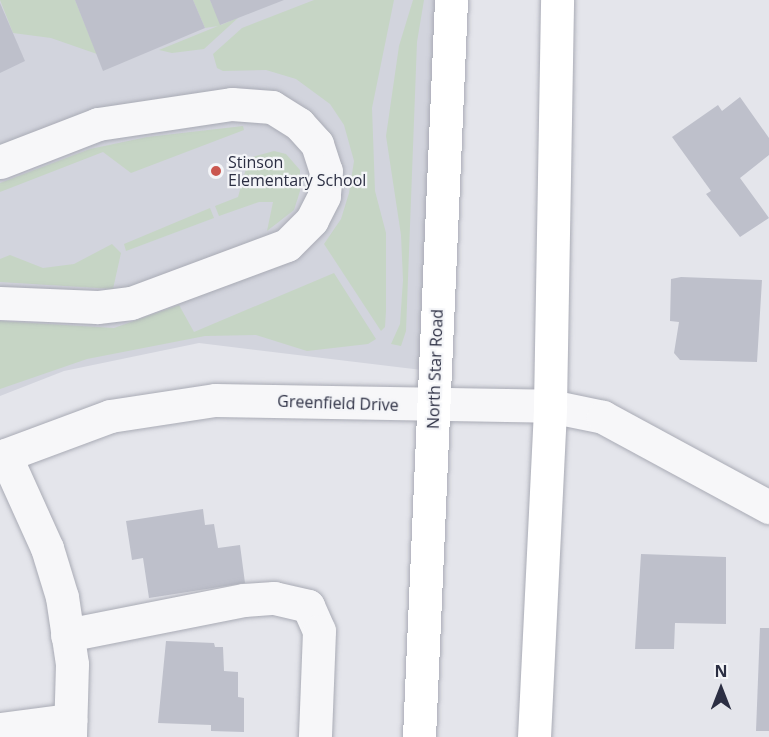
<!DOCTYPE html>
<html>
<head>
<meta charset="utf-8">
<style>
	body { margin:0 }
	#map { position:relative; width:769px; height:737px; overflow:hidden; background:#e4e5eb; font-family:"Open Sans",sans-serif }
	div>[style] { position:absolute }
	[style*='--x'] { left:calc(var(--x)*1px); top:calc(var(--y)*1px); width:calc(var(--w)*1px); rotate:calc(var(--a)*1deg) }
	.built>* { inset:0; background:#d2d4dd }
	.green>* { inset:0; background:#c6d5c5 }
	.building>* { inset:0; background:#bec0cb }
	.roads { filter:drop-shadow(0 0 2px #a9abb5) drop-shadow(0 0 2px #a9abb5) }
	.minor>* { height:33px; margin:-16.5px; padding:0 16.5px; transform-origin:16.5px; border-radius:16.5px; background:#f7f7f9 }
	.major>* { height:33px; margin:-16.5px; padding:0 16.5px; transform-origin:16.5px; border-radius:16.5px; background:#fff }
	.dots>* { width:16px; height:16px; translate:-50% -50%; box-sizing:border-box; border:3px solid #f4f5f8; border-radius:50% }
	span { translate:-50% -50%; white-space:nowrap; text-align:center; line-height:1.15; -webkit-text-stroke:4.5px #f4f5f8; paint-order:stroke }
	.poi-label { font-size:16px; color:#2c2f43 }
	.left { translate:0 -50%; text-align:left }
	.street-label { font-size:16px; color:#2c2f43 }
	.north { position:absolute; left:691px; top:659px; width:60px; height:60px; -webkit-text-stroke:4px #f4f5f8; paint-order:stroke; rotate:0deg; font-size:16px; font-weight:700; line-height:24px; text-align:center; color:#2c2f43 }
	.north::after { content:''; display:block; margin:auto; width:21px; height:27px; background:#2c2f43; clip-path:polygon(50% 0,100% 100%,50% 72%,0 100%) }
</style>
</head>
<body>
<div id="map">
	<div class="built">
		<i style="clip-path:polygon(0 0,439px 0,422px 370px,199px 343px,64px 371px,0 396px)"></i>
	</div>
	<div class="green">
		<i style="clip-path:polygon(0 0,75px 0,97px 54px,51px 38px,13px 33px)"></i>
		<i style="clip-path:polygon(193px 0,210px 0,221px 25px,239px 17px,204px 49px,172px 53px,159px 50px,218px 26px,205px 28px)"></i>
		<i style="clip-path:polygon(314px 0,394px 0,372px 108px,375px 191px,386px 233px,386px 311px,385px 327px,381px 331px,324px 244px,341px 219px,349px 193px,354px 161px,344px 125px,330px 104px,296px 79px,266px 70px,223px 71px,217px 68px,213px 54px,242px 28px)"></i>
		<i style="clip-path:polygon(413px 0,424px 0,417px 42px,406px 331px,401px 346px,391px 344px,400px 324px,403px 280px,401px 235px,386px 136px,399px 46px)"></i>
		<i style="clip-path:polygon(243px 126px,244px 130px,131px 173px,103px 152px,0 192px,0 183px,90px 149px,147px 137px)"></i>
		<i style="clip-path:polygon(274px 151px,286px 154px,300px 170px,300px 191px,294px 210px,267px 231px,273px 202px,259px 202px,219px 216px,215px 206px,238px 197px,249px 158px)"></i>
		<i style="clip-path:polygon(210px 208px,214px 218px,126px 251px,124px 244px)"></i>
		<i style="clip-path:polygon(112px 244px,121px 253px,113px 289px,0 282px,0 259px,10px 255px,43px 268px,74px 264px)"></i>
		<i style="clip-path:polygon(334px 273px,376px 339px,368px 344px,307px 351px,256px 335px,205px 336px,87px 359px,0 389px,0 321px,114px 328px,179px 305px,194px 332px)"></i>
	</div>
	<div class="building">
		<i style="clip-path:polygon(75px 0,193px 0,205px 28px,103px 71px)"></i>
		<i style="clip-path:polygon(210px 0,284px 0,220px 25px)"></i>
		<i style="clip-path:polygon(0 3px,25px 61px,0 73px)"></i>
		<i style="clip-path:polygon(740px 97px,769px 138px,769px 155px,740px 178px,769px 218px,740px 237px,706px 194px,711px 191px,672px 137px,718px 105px,722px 111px)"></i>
		<i style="clip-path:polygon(681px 277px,762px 280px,757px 362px,680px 360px,674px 353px,679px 322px,670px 321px,671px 279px)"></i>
		<i style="clip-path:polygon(203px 509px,205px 525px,214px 524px,218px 548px,240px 545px,245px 583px,149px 598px,143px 558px,132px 560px,126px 521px)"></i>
		<i style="clip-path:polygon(641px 554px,726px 557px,726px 624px,675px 623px,674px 649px,635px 649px)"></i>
		<i style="clip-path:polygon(760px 628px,769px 628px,769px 731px,756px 731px)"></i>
		<i style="clip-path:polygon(166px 641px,214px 643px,215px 647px,223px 647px,224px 671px,238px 672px,238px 697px,244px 698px,244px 732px,211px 731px,211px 725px,158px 723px)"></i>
	</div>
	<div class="roads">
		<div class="minor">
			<i style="--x:0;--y:162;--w:105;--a:-21.2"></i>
			<i style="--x:98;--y:124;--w:135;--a:-8.5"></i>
			<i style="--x:232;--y:104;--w:40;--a:4.3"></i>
			<i style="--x:272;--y:107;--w:32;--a:32"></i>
			<i style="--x:299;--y:124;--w:27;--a:48"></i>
			<i style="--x:317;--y:144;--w:28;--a:72"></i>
			<i style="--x:326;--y:171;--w:25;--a:95"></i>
			<i style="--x:324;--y:196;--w:27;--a:117"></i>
			<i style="--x:312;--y:220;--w:35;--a:135"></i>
			<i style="--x:287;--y:245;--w:166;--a:159.6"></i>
			<i style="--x:131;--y:303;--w:34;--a:173"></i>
			<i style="--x:97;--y:307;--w:97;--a:-177.6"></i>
			<i style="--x:5;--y:455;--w:102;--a:65.7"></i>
			<i style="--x:47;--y:548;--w:51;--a:73"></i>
			<i style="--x:62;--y:597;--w:68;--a:81.5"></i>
			<i style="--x:72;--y:664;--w:73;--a:91.6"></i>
			<i style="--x:0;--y:457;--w:117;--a:-20.4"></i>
			<i style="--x:110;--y:416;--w:106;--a:-8.7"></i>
			<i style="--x:215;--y:400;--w:335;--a:1"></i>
			<i style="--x:550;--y:406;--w:54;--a:11.7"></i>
			<i style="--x:603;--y:417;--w:189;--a:28.5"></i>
			<i style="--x:67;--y:635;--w:180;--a:-11.2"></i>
			<i style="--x:244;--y:600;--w:30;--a:-4"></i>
			<i style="--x:274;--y:598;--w:35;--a:13"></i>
			<i style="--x:308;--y:606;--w:27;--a:66"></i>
			<i style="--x:319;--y:631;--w:106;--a:92.2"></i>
			<i style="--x:0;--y:729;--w:71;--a:-7.3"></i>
		</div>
		<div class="major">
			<i style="--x:419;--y:737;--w:738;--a:-87.51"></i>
			<i style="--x:534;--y:737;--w:331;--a:-87.2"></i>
			<i style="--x:550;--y:406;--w:406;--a:-89"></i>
		</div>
	</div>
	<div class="dots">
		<i style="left:216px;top:171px;background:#ca574f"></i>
	</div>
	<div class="poi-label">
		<span class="left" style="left:228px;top:171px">Stinson<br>Elementary School</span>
	</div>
	<div class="street-label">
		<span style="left:435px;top:369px;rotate:-88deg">North Star Road</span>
		<span style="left:338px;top:403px;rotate:2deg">Greenfield Drive</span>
	</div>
	<div class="north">N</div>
</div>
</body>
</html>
